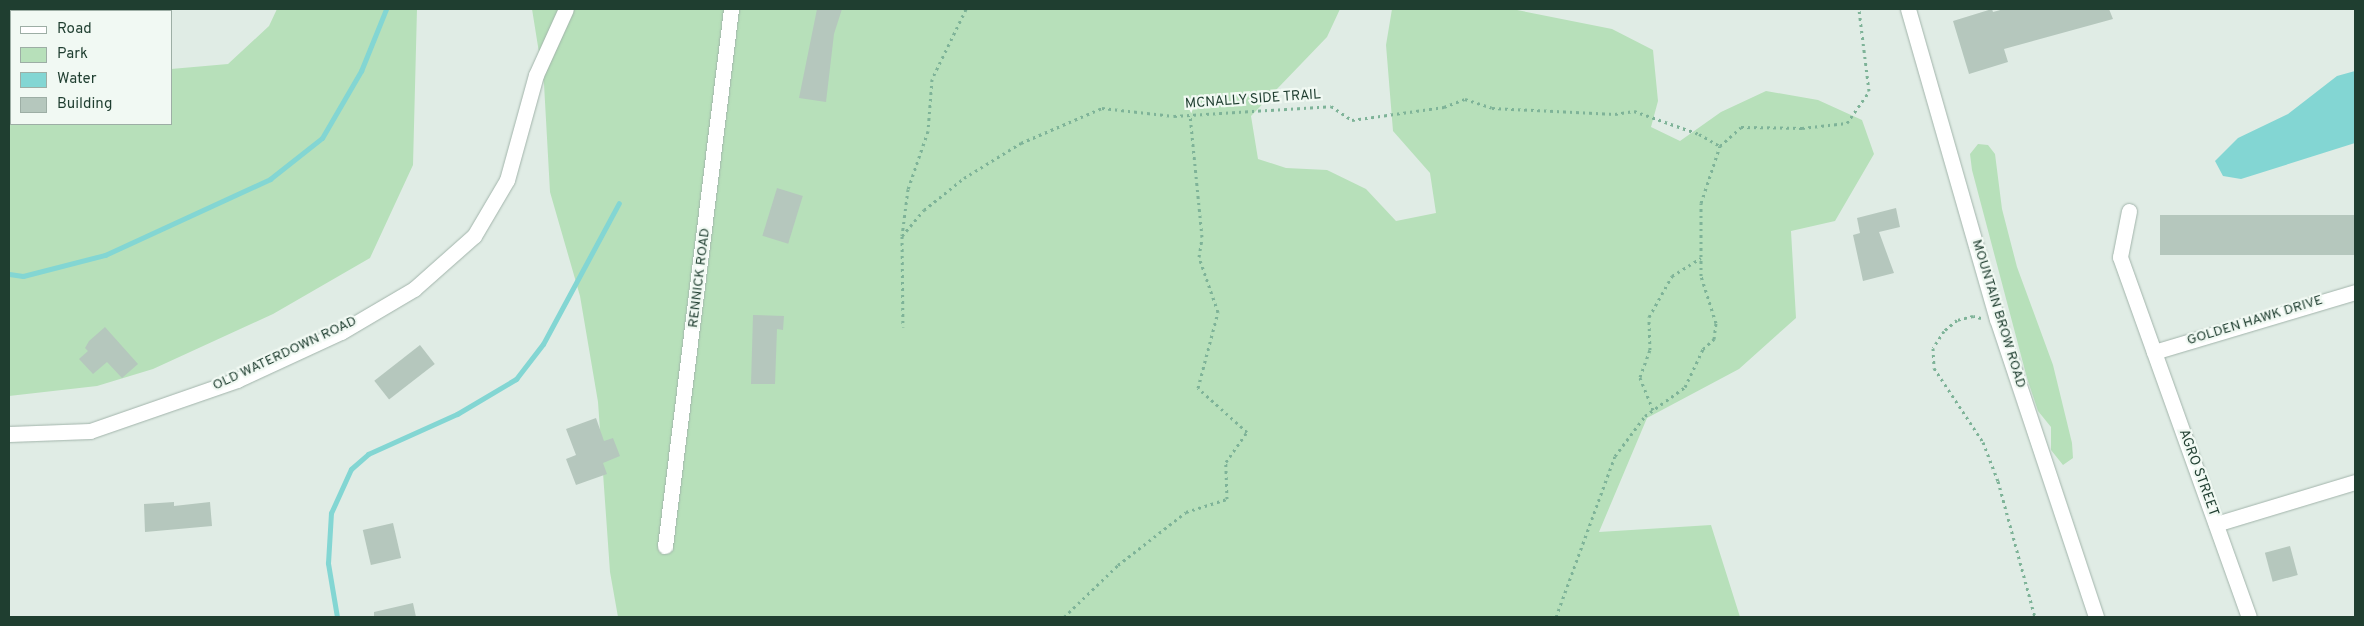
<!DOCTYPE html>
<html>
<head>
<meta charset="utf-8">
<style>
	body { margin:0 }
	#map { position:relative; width:2364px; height:626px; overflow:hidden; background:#e0ece5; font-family:Overpass,sans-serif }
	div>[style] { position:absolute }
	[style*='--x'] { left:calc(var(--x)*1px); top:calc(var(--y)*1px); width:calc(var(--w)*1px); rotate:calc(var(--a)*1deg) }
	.green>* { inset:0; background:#b7e0ba }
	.water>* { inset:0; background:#83d6d3 }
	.stream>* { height:5px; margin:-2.5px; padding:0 2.5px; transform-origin:2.5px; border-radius:2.5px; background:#83d6d3 }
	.building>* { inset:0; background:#b5c7bd; transform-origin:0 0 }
	.path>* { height:3px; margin-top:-1.5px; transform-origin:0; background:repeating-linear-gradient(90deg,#7eb398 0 2.5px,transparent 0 6.5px) }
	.roads { filter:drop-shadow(0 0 1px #a2b4ab) drop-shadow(0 0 1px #a2b4ab) }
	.street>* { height:15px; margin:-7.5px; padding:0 7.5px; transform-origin:7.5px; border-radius:7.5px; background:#fff }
	.secondary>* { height:15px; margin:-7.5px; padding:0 7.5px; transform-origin:7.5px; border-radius:7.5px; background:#fff }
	span { translate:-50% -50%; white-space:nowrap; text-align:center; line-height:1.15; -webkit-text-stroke:4.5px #f1f9f3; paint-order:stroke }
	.street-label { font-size:14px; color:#1f3e30 }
	.frame { position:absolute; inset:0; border:10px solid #1f3e30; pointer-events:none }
	.legend { position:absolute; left:10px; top:10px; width:162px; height:115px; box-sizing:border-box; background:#f1f9f3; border:1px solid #9daea5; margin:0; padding:6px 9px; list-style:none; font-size:15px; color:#1f3e30 }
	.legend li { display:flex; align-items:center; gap:10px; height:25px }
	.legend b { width:25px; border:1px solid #9daea5 }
</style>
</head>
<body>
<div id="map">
	<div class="green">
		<i style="clip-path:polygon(277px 9px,417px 9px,413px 165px,370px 258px,273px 314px,153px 369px,97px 386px,9px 396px,9px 85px,11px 124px,171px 124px,171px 69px,228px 64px,269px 26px)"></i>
		<i style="clip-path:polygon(532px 9px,1340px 9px,1327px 37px,1251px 116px,1258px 159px,1286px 168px,1327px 170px,1366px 189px,1396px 221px,1436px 213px,1430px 173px,1393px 131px,1386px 45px,1392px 9px,1512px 9px,1612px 29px,1653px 50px,1658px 101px,1651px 127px,1680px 141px,1721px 112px,1766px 91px,1818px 100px,1862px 120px,1874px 154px,1835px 221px,1791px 231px,1796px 318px,1739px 369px,1647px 418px,1599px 532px,1711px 525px,1740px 617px,618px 617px,610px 572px,598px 402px,580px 296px,550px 192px,544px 84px)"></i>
		<i style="clip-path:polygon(1978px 144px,1988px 145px,1995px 154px,2002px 209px,2017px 267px,2053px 365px,2072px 443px,2073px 458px,2063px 465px,2051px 450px,2051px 427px,2038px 411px,2027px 378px,1972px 170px,1970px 154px)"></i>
	</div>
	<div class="water">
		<i style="clip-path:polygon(2355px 71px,2355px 143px,2241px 179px,2223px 176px,2215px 161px,2238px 138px,2288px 114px,2337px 76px)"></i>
	</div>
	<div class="stream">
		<i style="--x:9;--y:274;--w:14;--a:8"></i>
		<i style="--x:23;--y:276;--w:85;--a:-14.4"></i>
		<i style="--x:105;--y:255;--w:182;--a:-24.7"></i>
		<i style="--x:270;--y:179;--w:66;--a:-38.3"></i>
		<i style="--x:322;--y:138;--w:78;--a:-59.8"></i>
		<i style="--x:361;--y:71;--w:67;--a:-68"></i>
		<i style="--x:337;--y:617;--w:55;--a:-99.5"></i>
		<i style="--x:328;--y:563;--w:50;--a:-86.6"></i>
		<i style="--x:331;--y:513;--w:48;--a:-65.6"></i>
		<i style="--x:351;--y:469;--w:23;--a:-41"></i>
		<i style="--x:368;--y:454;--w:98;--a:-24.2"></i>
		<i style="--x:457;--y:414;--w:69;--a:-30.7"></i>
		<i style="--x:516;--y:379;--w:44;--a:-52.4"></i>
		<i style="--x:543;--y:344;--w:160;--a:-61.7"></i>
	</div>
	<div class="building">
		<i style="clip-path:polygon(817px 9px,842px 9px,834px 34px,826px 102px,799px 98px)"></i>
		<i style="clip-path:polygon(1992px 9px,1993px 12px,2004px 9px,2109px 9px,2113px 19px,2004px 49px,2008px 62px,1969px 74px,1953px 21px)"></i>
		<i style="left:777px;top:188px;width:27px;height:50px;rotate:17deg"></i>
		<i style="clip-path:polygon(1896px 208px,1900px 227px,1879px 232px,1894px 273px,1863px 281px,1853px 235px,1860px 233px,1857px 218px)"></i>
		<i style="left:2355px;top:215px;width:40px;height:195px;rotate:90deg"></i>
		<i style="clip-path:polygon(753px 315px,784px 316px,783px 330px,777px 329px,775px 384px,751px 384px)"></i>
		<i style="clip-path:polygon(105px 327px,138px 364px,122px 378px,107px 362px,93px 374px,79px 359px,88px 351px,85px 348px,89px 341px)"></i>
		<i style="left:420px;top:345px;width:24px;height:58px;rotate:52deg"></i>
		<i style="clip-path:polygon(596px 418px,604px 441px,613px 438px,620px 456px,603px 463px,607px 474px,576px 485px,566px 459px,576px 455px,566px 429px)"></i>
		<i style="clip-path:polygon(174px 502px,174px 506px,210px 502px,212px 526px,145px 532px,144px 504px)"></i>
		<i style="left:393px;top:523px;width:36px;height:31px;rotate:77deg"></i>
		<i style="left:2290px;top:546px;width:30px;height:26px;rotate:75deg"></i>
		<i style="clip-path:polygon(413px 603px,416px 617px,374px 617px,374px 612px)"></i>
	</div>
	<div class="path">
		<i style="--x:966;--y:9;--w:78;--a:115.9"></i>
		<i style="--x:932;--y:79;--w:52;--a:94.4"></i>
		<i style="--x:928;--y:131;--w:61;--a:109"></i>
		<i style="--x:908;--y:189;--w:47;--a:97.3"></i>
		<i style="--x:902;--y:236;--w:34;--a:-50"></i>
		<i style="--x:924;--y:210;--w:51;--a:-38.7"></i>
		<i style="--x:964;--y:178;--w:67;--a:-31.6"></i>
		<i style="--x:1021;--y:143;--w:88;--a:-23.4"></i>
		<i style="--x:1102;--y:108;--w:72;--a:6.3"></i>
		<i style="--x:1174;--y:116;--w:157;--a:-3.6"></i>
		<i style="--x:1331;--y:106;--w:25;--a:34"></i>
		<i style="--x:1352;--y:120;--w:93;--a:-8"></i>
		<i style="--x:1444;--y:107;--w:22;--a:-21"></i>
		<i style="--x:1465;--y:99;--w:28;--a:18"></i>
		<i style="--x:1492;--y:108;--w:123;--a:2.8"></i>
		<i style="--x:1615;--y:114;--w:19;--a:-9"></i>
		<i style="--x:1634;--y:111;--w:69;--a:19.5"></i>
		<i style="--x:1699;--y:134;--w:24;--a:30"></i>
		<i style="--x:902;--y:236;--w:91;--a:89.4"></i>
		<i style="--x:1981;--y:318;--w:8;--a:-166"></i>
		<i style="--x:1973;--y:316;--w:16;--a:166"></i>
		<i style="--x:1957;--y:320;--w:17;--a:140"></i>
		<i style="--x:1944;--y:331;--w:20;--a:123"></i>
		<i style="--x:1933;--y:348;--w:20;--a:87"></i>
		<i style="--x:1934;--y:368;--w:89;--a:56.5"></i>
		<i style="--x:1983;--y:442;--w:42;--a:69"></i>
		<i style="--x:1998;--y:481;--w:141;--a:74.8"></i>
		<i style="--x:1653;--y:410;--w:35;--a:-112"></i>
		<i style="--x:1640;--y:377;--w:29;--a:-70"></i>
		<i style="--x:1650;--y:350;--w:33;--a:-92"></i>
		<i style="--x:1649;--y:317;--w:47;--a:-60.7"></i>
		<i style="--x:1672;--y:276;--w:34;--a:-32"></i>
		<i style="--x:1064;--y:617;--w:75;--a:-43.9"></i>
		<i style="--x:1118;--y:565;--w:86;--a:-37.9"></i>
		<i style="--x:1186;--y:512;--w:43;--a:-17.6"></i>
		<i style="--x:1227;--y:499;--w:37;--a:-92"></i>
		<i style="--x:1226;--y:462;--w:37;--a:-55"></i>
		<i style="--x:1247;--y:432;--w:66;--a:-138.1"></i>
		<i style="--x:1198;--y:388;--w:79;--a:-75.3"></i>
		<i style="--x:1218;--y:312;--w:58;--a:-109.1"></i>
		<i style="--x:1199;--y:257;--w:20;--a:-81"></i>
		<i style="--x:1202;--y:237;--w:123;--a:-95.6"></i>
		<i style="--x:1556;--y:617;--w:171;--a:-69.9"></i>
		<i style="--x:1615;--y:456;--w:50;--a:-53.1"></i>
		<i style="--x:1645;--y:416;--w:49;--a:-35.9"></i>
		<i style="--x:1685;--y:387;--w:42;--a:-64.7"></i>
		<i style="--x:1703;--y:349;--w:15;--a:-42"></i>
		<i style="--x:1714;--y:339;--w:16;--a:-83"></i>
		<i style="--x:1716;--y:323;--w:49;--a:-107.7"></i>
		<i style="--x:1701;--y:276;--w:73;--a:-90"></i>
		<i style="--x:1701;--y:203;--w:60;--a:-71.6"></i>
		<i style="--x:1720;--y:146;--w:28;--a:-42"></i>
		<i style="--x:1741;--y:127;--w:61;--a:0.9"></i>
		<i style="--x:1802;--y:128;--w:45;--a:-6.3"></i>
		<i style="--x:1847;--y:123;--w:39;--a:-55"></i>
		<i style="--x:1869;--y:91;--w:83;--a:-97"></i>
	</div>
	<div class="roads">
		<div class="street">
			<i style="--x:2129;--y:211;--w:47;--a:101.1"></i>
			<i style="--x:2120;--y:257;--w:382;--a:70.3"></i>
			<i style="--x:2154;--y:352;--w:210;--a:-16.6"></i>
			<i style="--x:9;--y:434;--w:81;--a:-2.1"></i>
			<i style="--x:90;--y:431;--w:156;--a:-19.1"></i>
			<i style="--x:237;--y:380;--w:115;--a:-24.8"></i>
			<i style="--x:341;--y:332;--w:85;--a:-30.5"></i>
			<i style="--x:414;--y:289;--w:80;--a:-41.5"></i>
			<i style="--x:474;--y:236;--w:65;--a:-59.5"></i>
			<i style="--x:507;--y:180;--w:109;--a:-74.6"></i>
			<i style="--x:536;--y:75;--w:72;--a:-65.6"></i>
			<i style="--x:2216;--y:524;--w:145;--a:-16.8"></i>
			<i style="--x:665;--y:546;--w:541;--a:-82.99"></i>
		</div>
		<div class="secondary">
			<i style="--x:1908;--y:9;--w:323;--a:74"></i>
			<i style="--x:1997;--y:319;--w:314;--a:71.6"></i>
		</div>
	</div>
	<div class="street-label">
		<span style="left:1253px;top:100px;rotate:-4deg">MCNALLY SIDE TRAIL</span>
		<span style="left:700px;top:278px;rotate:-83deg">RENNICK ROAD</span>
		<span style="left:1998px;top:314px;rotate:73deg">MOUNTAIN BROW ROAD</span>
		<span style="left:2255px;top:321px;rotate:-17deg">GOLDEN HAWK DRIVE</span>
		<span style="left:285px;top:354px;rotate:-25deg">OLD WATERDOWN ROAD</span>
		<span style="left:2198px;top:473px;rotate:70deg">AGRO STREET</span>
	</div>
	<div class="frame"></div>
	<ul class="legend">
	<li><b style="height:6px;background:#fff"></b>Road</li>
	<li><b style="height:14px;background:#b7e0ba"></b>Park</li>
	<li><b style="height:14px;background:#83d6d3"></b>Water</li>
	<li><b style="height:14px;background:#b5c7bd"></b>Building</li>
	</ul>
</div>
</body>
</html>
